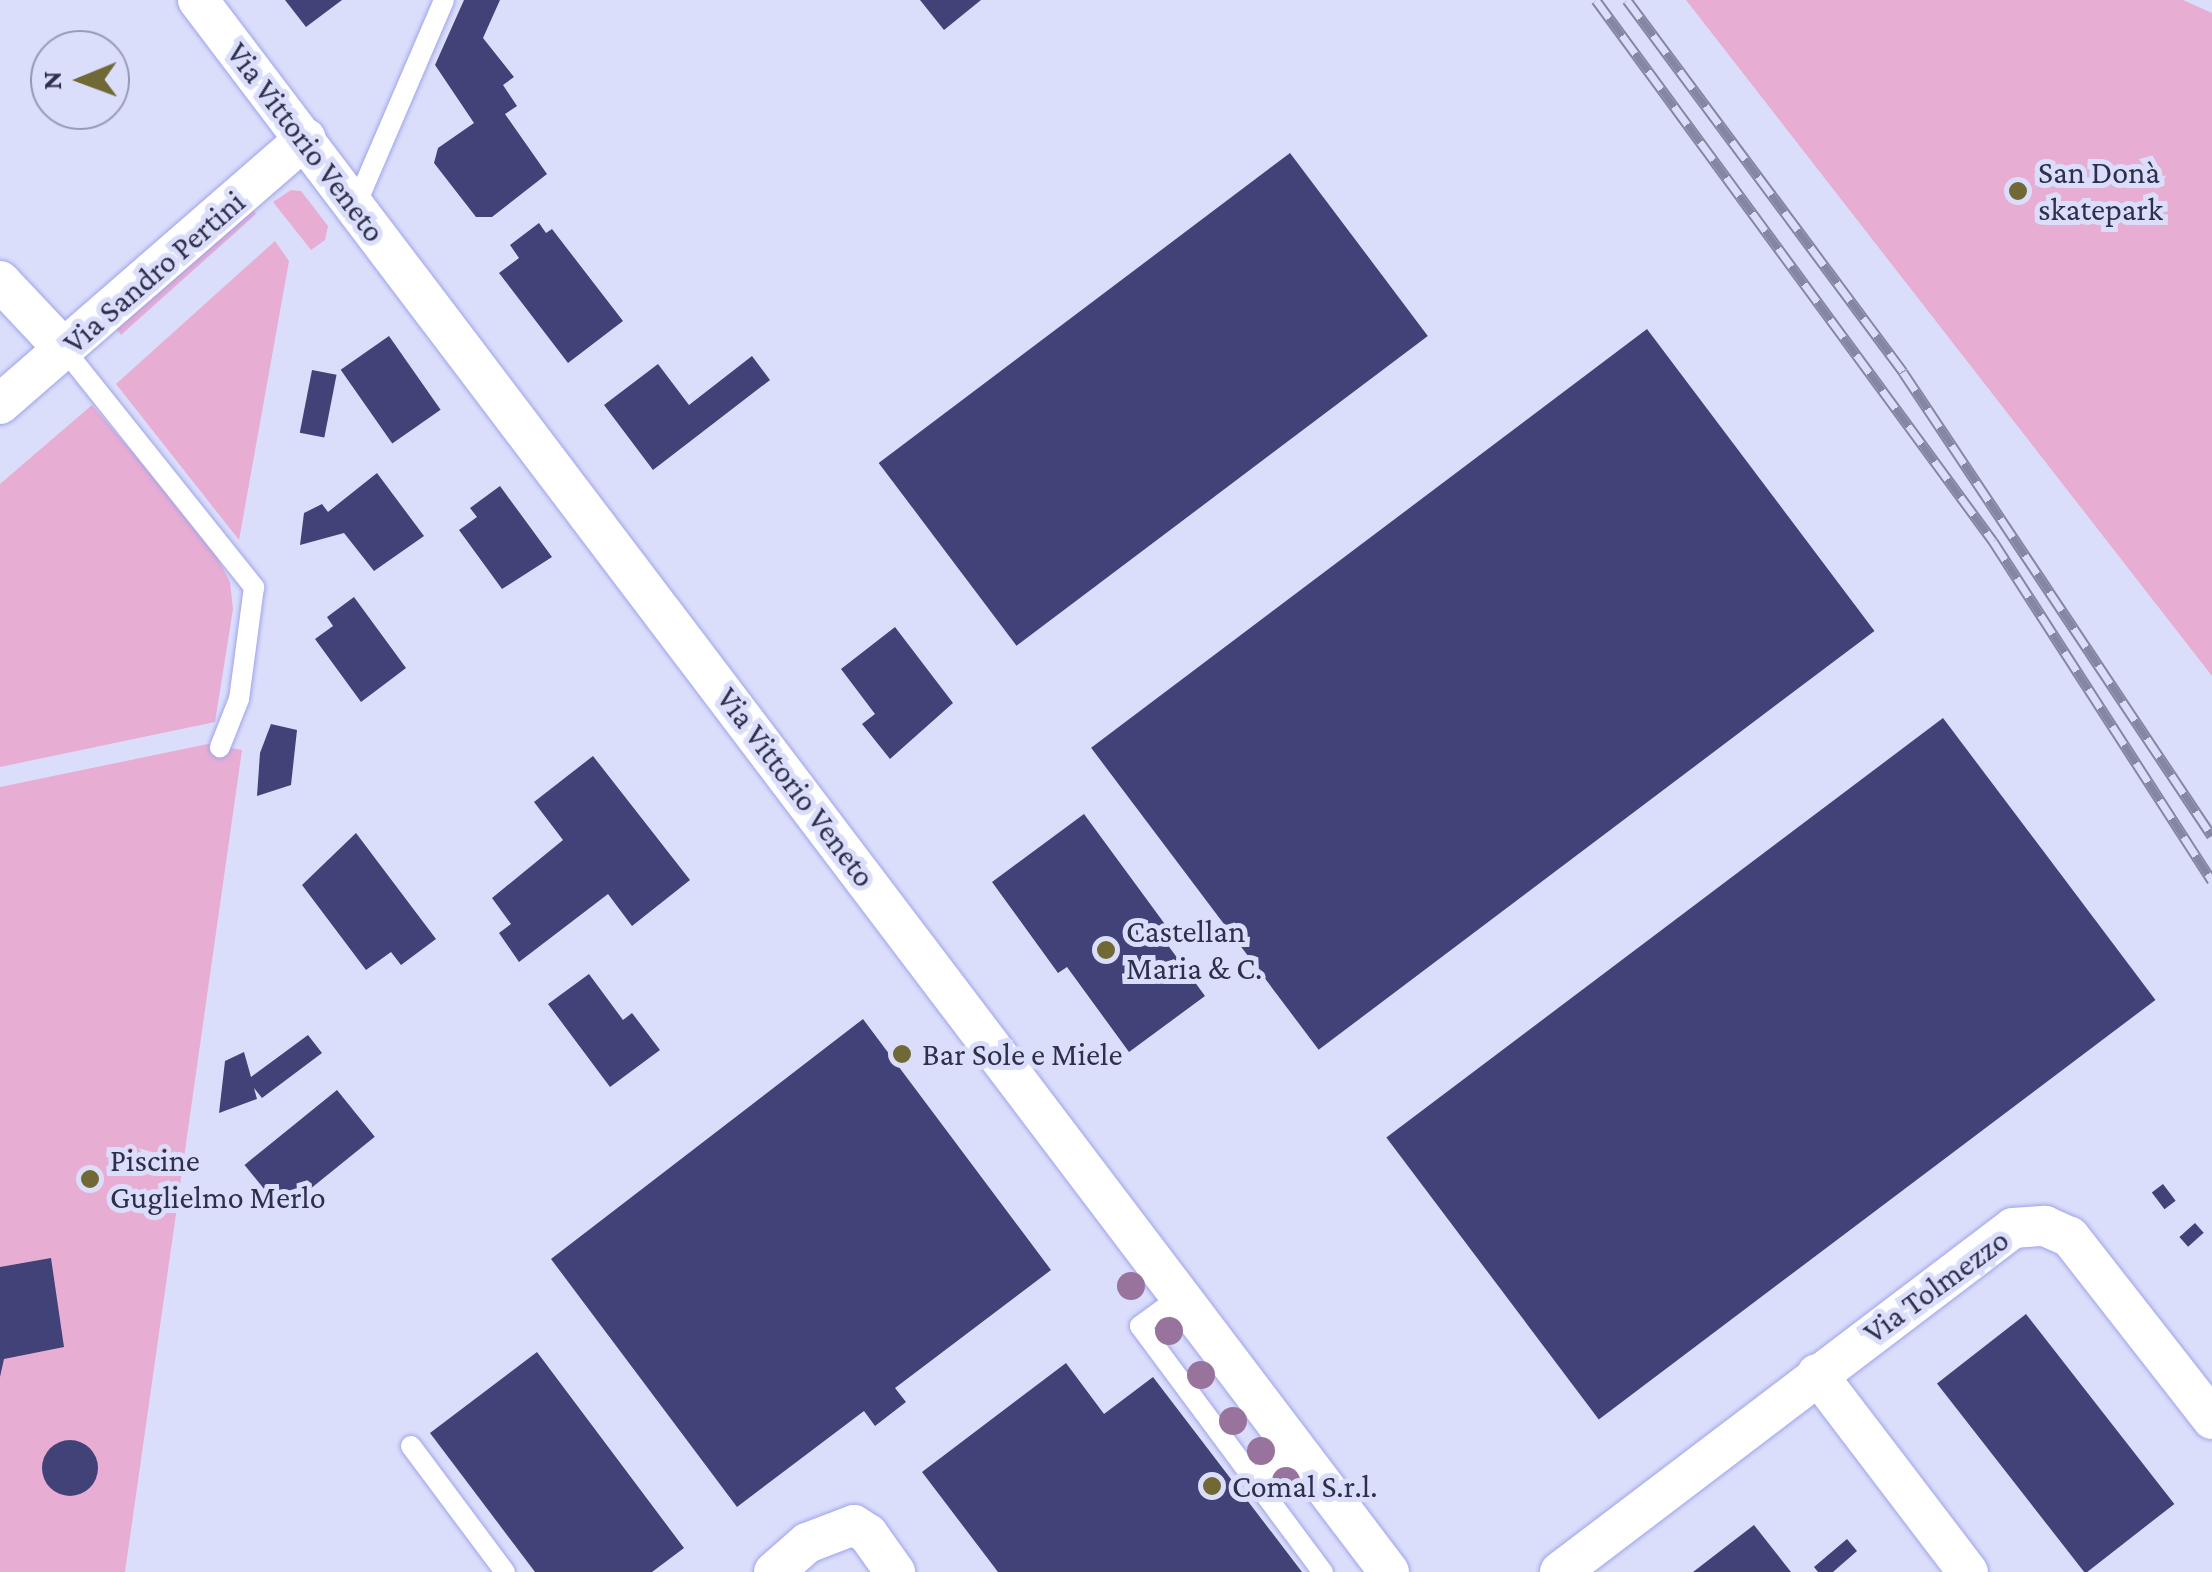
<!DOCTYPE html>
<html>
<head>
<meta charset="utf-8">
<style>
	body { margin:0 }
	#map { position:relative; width:2212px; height:1572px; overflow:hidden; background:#dbdefb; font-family:"Crimson Pro",serif }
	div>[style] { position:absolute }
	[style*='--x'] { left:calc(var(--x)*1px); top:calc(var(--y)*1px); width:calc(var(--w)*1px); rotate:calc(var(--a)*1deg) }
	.green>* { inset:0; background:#e8add3 }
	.building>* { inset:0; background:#414378; transform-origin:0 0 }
	.round { border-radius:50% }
	.roads { filter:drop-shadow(0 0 2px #9fa4e9) drop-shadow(0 0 2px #9fa4e9) }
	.lane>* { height:20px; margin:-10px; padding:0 10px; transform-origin:10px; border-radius:10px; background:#fff }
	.street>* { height:40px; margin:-20px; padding:0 20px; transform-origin:20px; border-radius:20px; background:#fff }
	.rail>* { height:11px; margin-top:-5.5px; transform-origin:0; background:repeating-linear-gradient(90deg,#dbdefb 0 22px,#8486a3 0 44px); box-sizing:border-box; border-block:2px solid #8486a3 }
	.trees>* { width:28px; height:28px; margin:-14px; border-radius:50%; background:#98739c }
	.dots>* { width:28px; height:28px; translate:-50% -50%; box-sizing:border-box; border:5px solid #dbdefb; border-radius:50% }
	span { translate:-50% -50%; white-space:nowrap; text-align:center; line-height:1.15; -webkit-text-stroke:10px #dbdefb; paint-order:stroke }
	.street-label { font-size:32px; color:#2d2f4b }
	.poi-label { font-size:32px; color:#2d2f4b }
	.left { translate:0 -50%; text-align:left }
	.north { position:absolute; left:30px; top:30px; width:100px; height:100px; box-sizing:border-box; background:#dbdefb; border:2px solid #9598b5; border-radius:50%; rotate:269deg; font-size:28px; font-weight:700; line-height:40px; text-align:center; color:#2d2f4b }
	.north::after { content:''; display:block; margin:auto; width:35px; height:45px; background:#706835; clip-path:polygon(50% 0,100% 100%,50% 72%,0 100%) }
</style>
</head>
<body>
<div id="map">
	<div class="green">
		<i style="clip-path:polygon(1686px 0,2183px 0,2212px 13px,2212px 676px)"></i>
		<i style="clip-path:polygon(291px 190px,301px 191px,328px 226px,325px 240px,311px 250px,273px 202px)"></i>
		<i style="clip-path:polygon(253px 208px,256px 214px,121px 335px,116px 329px)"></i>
		<i style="clip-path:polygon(275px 241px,289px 261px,239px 540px,116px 384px)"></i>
		<i style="clip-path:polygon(92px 405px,210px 543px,230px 582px,233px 609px,215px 722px,0 767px,0 484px)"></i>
		<i style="clip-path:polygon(208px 744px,242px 750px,125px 1572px,0 1572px,0 787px)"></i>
	</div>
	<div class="building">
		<i style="clip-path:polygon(285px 0,342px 0,306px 27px)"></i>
		<i style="clip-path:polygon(464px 0,500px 0,483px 38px,514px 77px,503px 85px,517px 106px,505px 114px,547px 174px,492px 217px,476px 217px,434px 163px,438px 148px,474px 123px,435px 65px)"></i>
		<i style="clip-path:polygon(920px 0,981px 0,944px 30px)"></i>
		<i style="left:1290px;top:153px;width:229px;height:515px;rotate:53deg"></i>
		<i style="clip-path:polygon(539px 223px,546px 233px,552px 229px,623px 321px,568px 363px,499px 273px,519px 258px,510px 245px)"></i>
		<i style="left:1647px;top:329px;width:378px;height:696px;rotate:53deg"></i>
		<i style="left:389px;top:336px;width:90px;height:59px;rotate:55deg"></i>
		<i style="clip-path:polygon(752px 356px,770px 380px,653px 470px,604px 405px,658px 364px,689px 405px)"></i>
		<i style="left:312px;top:370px;width:25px;height:64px;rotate:11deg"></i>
		<i style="clip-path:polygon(377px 473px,424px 536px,374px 571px,344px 533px,300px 545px,304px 513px,322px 504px,328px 512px)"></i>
		<i style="clip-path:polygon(500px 486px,552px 557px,502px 589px,459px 530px,477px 517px,470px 508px)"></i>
		<i style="clip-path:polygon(354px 597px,406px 668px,361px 702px,315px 639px,333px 626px,327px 617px)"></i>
		<i style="clip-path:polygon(895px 627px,953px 703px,890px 759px,862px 724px,875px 714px,841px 669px)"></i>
		<i style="left:1943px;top:718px;width:353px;height:697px;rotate:53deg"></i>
		<i style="clip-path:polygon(271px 724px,297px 730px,291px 785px,257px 796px,260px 753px)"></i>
		<i style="clip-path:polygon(593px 756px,690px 880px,632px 926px,608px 894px,519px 962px,499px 933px,511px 924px,492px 898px,563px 840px,534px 802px)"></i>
		<i style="clip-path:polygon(1084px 814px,1167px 927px,1159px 933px,1205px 996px,1129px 1052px,1067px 967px,1058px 973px,992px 882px)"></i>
		<i style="clip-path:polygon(356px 833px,436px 939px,401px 965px,391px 952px,366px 970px,302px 885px)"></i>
		<i style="clip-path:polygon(589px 974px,623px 1020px,632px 1013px,660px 1050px,610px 1087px,548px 1004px)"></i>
		<i style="clip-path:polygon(863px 1019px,1051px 1270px,895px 1388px,906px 1402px,875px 1426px,864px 1411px,737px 1507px,551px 1259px)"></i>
		<i style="clip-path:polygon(308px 1035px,322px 1053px,262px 1098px,254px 1088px,257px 1099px,219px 1113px,225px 1061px,244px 1052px,251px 1077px)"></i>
		<i style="left:337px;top:1090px;width:60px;height:119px;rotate:51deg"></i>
		<i style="left:2163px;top:1184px;width:21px;height:14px;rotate:53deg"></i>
		<i style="left:2195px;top:1223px;width:13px;height:21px;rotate:48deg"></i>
		<i style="clip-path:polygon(51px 1258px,64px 1347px,4px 1359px,0 1377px,0 1267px)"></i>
		<i style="left:2026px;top:1314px;width:241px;height:113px;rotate:52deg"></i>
		<i style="clip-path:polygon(537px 1352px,684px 1548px,652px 1572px,535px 1572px,430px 1433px)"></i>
		<i style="clip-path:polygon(1066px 1363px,1104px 1414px,1153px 1377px,1302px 1572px,998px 1572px,922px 1472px)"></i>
		<i class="round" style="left:42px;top:1440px;width:56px;height:56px"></i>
		<i style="clip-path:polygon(1754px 1525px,1791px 1572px,1693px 1572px)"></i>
		<i style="clip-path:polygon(1847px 1539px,1857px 1551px,1833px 1572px,1818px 1572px,1814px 1567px)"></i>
	</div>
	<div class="roads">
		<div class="lane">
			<i style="--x:355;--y:207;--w:225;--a:-66.7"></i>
			<i style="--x:64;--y:349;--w:305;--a:51.4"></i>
			<i style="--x:254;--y:587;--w:113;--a:97.6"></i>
			<i style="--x:239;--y:699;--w:52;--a:111.6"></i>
			<i style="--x:1181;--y:1296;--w:51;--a:143.8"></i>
			<i style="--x:1140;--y:1326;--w:307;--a:53.4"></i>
			<i style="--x:411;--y:1446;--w:157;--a:53.3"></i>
			<i style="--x:1253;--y:1479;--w:52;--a:-34.9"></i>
		</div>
		<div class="street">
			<i style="--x:198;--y:0;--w:1972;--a:52.85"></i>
			<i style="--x:0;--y:281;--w:93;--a:46.7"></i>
			<i style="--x:0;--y:404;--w:405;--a:-41"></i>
			<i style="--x:1817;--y:1374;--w:249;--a:52.7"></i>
			<i style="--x:774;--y:1572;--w:44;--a:-41.3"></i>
			<i style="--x:807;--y:1543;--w:50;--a:-21"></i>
			<i style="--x:854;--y:1525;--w:17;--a:33"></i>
			<i style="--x:868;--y:1534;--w:47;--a:54.6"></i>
			<i style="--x:1560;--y:1572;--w:569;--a:-37.21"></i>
			<i style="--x:2013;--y:1228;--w:32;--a:-4"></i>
			<i style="--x:2045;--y:1226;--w:27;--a:24"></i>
			<i style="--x:2070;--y:1237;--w:231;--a:52"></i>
		</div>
	</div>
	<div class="rail">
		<i style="--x:1596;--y:0;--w:671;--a:53.73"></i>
		<i style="--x:1993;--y:541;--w:404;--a:57.2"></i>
		<i style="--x:1627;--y:0;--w:463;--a:53.4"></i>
		<i style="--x:1903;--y:372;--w:557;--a:56.34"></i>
	</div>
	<div class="trees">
		<i style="left:1131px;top:1286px"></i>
		<i style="left:1169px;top:1331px"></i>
		<i style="left:1201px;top:1375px"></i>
		<i style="left:1233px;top:1421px"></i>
		<i style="left:1261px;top:1451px"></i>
		<i style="left:1286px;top:1481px"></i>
	</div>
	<div class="dots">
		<i style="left:2018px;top:191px;background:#706835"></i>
		<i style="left:1106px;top:950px;background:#706835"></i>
		<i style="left:902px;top:1054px;background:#706835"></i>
		<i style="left:90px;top:1179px;background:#706835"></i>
		<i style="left:1212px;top:1486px;background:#706835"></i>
	</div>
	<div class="street-label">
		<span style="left:306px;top:142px;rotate:53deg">Via Vittorio Veneto</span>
		<span style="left:154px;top:272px;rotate:-41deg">Via Sandro Pertini</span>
		<span style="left:796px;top:787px;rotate:53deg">Via Vittorio Veneto</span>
		<span style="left:1936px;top:1286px;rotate:-36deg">Via Tolmezzo</span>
	</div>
	<div class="poi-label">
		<span class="left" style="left:2038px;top:191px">San Donà<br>skatepark</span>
		<span class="left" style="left:1126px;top:950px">Castellan<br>Maria &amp; C.</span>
		<span class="left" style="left:922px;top:1054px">Bar Sole e Miele</span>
		<span class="left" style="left:110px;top:1179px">Piscine<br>Guglielmo Merlo</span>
		<span class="left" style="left:1232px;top:1486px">Comal S.r.l.</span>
	</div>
	<div class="north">N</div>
</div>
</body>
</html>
